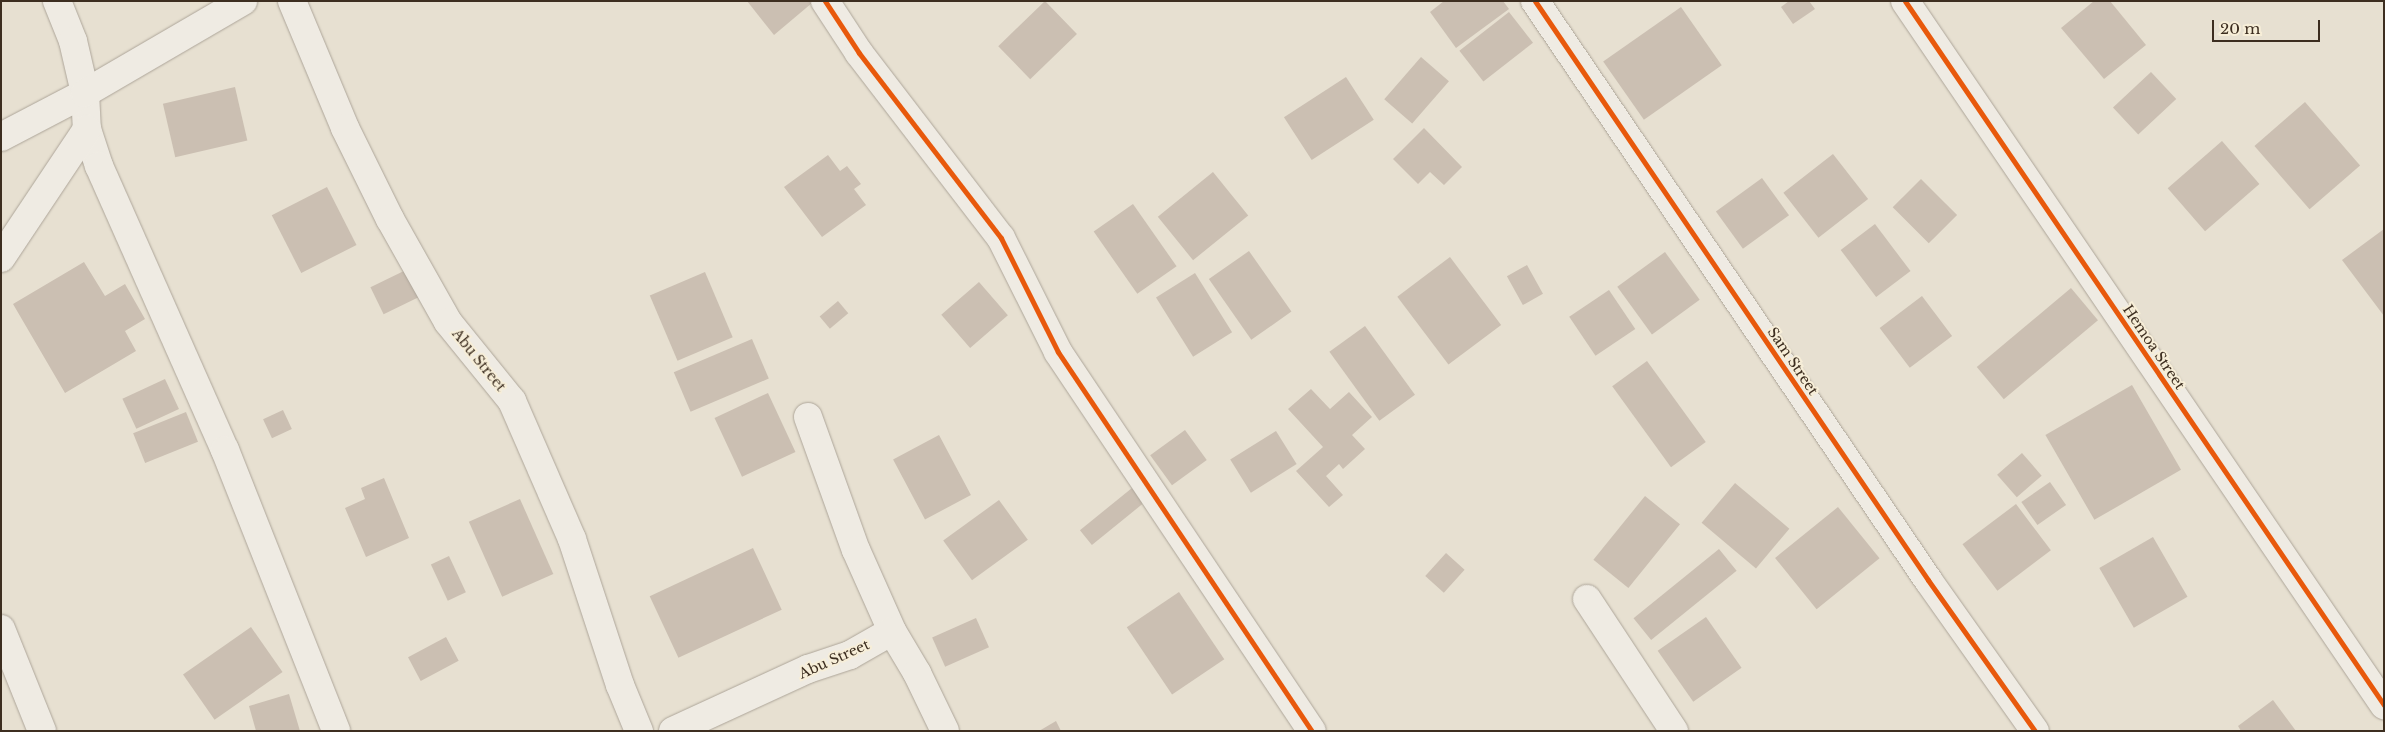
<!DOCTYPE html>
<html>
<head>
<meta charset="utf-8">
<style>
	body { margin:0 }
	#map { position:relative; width:2385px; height:732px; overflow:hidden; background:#e7e0d1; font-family:"Libre Baskerville",serif }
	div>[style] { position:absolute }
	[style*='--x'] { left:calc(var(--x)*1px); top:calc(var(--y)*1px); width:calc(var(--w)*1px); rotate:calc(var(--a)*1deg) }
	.building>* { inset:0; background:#cbbfb2; transform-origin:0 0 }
	.roads { filter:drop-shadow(0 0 1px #ada599) drop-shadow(0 0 1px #ada599) }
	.street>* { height:28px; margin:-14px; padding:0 14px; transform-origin:14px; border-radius:14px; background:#efebe3 }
	.cycleway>* { height:5px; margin:-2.5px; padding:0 2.5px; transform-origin:2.5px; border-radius:2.5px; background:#e8590c }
	span { translate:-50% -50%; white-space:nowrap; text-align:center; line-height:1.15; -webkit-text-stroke:4px #f7eed8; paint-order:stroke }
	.street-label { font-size:14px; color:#3d2e20 }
	.frame { position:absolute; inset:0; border:2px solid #3d2e20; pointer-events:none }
	.scale { position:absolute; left:2212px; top:20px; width:108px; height:22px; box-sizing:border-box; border:2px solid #3d2e20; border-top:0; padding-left:6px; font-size:15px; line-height:18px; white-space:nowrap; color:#3d2e20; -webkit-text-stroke:4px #f7eed8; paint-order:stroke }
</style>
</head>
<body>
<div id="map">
	<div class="building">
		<i style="clip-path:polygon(747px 1px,810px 1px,812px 3px,774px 35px)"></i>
		<i style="left:1045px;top:1px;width:46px;height:65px;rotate:46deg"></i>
		<i style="clip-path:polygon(1444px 1px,1503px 1px,1509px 9px,1456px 48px,1430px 12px)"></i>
		<i style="clip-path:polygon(1789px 1px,1809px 1px,1815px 9px,1793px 24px,1781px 7px)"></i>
		<i style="clip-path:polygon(2094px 1px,2110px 1px,2146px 45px,2104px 79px,2061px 28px)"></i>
		<i style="left:1681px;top:7px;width:71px;height:95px;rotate:55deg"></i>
		<i style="left:1509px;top:12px;width:39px;height:63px;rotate:52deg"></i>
		<i style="left:1421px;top:57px;width:37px;height:56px;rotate:41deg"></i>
		<i style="left:2151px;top:72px;width:37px;height:52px;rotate:47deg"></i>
		<i style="left:1346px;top:77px;width:51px;height:74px;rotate:57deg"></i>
		<i style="left:235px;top:87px;width:55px;height:74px;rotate:77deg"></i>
		<i style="left:2305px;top:102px;width:84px;height:67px;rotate:49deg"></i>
		<i style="clip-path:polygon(1424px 128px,1462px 167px,1444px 185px,1430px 172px,1418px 184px,1393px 159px)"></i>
		<i style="left:2222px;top:141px;width:57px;height:72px;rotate:49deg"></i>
		<i style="left:1833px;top:154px;width:57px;height:63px;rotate:52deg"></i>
		<i style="clip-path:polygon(828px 155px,840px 171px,847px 166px,861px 184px,854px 189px,866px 205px,822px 237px,784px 187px)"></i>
		<i style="left:1213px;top:172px;width:56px;height:71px;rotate:51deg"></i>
		<i style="left:1762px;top:178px;width:46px;height:57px;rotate:54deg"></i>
		<i style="left:1921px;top:179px;width:51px;height:40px;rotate:45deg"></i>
		<i style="left:327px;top:187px;width:65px;height:62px;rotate:63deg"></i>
		<i style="left:1133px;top:204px;width:76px;height:48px;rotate:55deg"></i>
		<i style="left:1875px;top:224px;width:59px;height:43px;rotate:53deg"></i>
		<i style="clip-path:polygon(2384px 229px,2384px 316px,2342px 260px)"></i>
		<i style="left:1249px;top:251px;width:74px;height:49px;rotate:55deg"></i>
		<i style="left:1665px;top:252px;width:59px;height:59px;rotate:54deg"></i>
		<i style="left:1450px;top:257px;width:85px;height:66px;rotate:53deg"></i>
		<i style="clip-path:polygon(84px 262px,105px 296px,125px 284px,145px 319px,125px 331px,136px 351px,65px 393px,13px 304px)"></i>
		<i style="left:1527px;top:265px;width:33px;height:23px;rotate:61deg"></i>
		<i style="left:410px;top:268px;width:30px;height:44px;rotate:64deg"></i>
		<i style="left:705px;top:272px;width:71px;height:60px;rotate:67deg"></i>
		<i style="left:1195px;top:273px;width:70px;height:46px;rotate:58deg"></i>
		<i style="left:979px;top:282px;width:44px;height:50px;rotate:49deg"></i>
		<i style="left:2071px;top:288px;width:42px;height:123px;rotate:50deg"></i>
		<i style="left:1609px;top:290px;width:47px;height:48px;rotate:56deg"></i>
		<i style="left:1922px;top:296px;width:50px;height:53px;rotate:53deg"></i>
		<i style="left:838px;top:301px;width:16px;height:24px;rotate:50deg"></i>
		<i style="left:1365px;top:326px;width:85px;height:44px;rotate:54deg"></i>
		<i style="left:752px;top:339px;width:43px;height:85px;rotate:67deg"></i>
		<i style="left:1647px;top:361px;width:100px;height:43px;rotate:54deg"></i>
		<i style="left:165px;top:379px;width:33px;height:47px;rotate:65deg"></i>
		<i style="left:2132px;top:385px;width:98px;height:100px;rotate:60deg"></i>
		<i style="clip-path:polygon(1311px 389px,1330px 409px,1349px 392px,1372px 417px,1352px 435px,1365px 449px,1343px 469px,1339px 464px,1326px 476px,1343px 495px,1329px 507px,1296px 471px,1323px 447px,1288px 409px)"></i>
		<i style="left:768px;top:393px;width:65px;height:59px;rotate:65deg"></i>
		<i style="left:283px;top:410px;width:21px;height:22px;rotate:65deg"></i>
		<i style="left:186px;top:412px;width:32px;height:57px;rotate:68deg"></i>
		<i style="left:1185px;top:430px;width:37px;height:43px;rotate:54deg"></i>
		<i style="left:1276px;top:431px;width:39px;height:54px;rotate:58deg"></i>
		<i style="left:939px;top:435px;width:68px;height:52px;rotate:62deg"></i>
		<i style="left:2022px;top:453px;width:30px;height:33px;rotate:49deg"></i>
		<i style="clip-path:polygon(384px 478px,409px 538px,366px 557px,345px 508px,365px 499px,361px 488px)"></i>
		<i style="left:2050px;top:482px;width:28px;height:35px;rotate:55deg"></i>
		<i style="left:1735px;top:483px;width:71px;height:52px;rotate:40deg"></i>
		<i style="left:1132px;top:488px;width:19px;height:67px;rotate:51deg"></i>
		<i style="left:1645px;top:496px;width:45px;height:82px;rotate:39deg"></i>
		<i style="left:520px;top:499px;width:82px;height:56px;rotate:66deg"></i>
		<i style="left:999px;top:500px;width:49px;height:69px;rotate:54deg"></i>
		<i style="left:2016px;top:504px;width:58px;height:67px;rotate:53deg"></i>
		<i style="left:1838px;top:507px;width:66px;height:81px;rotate:51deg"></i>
		<i style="left:2153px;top:537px;width:69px;height:62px;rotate:60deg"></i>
		<i style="left:753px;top:548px;width:68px;height:114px;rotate:65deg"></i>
		<i style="left:1719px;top:549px;width:28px;height:110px;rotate:51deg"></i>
		<i style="left:1446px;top:553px;width:25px;height:31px;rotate:42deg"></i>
		<i style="left:449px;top:556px;width:40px;height:20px;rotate:65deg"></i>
		<i style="left:1179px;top:592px;width:81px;height:63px;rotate:56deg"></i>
		<i style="left:1706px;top:617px;width:62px;height:59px;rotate:55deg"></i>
		<i style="left:976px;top:618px;width:32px;height:48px;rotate:66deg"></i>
		<i style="left:251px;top:627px;width:55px;height:83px;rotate:55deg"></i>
		<i style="left:446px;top:637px;width:27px;height:43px;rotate:62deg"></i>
		<i style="clip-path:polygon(289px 694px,300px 731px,256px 731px,249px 706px)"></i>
		<i style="clip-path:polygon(2273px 700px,2296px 731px,2241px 731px,2238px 726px)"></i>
		<i style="clip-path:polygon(1056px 721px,1061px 731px,1039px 731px)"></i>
	</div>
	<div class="roads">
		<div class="street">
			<i style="--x:57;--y:1;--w:43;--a:68.2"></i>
			<i style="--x:73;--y:41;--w:53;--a:77"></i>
			<i style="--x:85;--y:93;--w:36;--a:87"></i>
			<i style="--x:87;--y:129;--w:39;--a:72"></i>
			<i style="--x:99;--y:166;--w:311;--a:66.1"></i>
			<i style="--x:225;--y:450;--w:302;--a:68.4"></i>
			<i style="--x:292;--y:1;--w:138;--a:67.3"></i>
			<i style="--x:345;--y:128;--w:102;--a:63.7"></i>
			<i style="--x:390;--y:219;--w:118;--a:60.6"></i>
			<i style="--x:448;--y:322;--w:102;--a:51"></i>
			<i style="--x:512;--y:401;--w:150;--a:66.5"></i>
			<i style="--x:572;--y:539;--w:154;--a:71.8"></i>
			<i style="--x:620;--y:685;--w:50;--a:67.6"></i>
			<i style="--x:825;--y:1;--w:62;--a:56.8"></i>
			<i style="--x:859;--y:53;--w:233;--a:52.5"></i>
			<i style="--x:1001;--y:238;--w:127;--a:63.4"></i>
			<i style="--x:1058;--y:352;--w:456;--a:56.2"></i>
			<i style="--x:1535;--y:1;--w:700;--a:55.83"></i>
			<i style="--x:1928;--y:580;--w:185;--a:54.7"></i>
			<i style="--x:1905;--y:1;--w:852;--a:55.77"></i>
			<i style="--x:1;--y:137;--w:95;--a:-27.6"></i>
			<i style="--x:85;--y:93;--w:183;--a:-30.2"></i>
			<i style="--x:1;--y:258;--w:155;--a:-56.3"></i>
			<i style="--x:808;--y:417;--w:141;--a:70.2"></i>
			<i style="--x:856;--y:550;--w:89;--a:66"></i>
			<i style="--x:1587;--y:599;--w:158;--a:56.6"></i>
			<i style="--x:1;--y:629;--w:110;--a:68.1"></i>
			<i style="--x:673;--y:731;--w:149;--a:-24.7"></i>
			<i style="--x:808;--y:669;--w:44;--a:-18.4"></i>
			<i style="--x:850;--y:655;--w:48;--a:-29.7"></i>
			<i style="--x:892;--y:631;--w:49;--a:59.2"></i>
			<i style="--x:917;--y:673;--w:64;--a:64.2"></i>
		</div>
	</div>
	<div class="cycleway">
		<i style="--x:825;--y:1;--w:62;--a:56.8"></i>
		<i style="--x:859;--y:53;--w:233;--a:52.5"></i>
		<i style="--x:1001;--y:238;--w:127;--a:63.4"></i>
		<i style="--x:1058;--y:352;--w:456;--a:56.2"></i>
		<i style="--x:1535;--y:1;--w:700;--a:55.83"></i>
		<i style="--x:1928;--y:580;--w:185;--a:54.7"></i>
		<i style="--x:1905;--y:1;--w:852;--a:55.77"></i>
	</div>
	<div class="street-label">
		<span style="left:2154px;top:347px;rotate:56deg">Hemoa Street</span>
		<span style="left:479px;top:360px;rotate:51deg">Abu Street</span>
		<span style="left:1793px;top:361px;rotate:56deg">Sam Street</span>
		<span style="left:834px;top:659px;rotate:-24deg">Abu Street</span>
	</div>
	<div class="frame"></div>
	<div class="scale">20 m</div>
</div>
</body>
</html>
